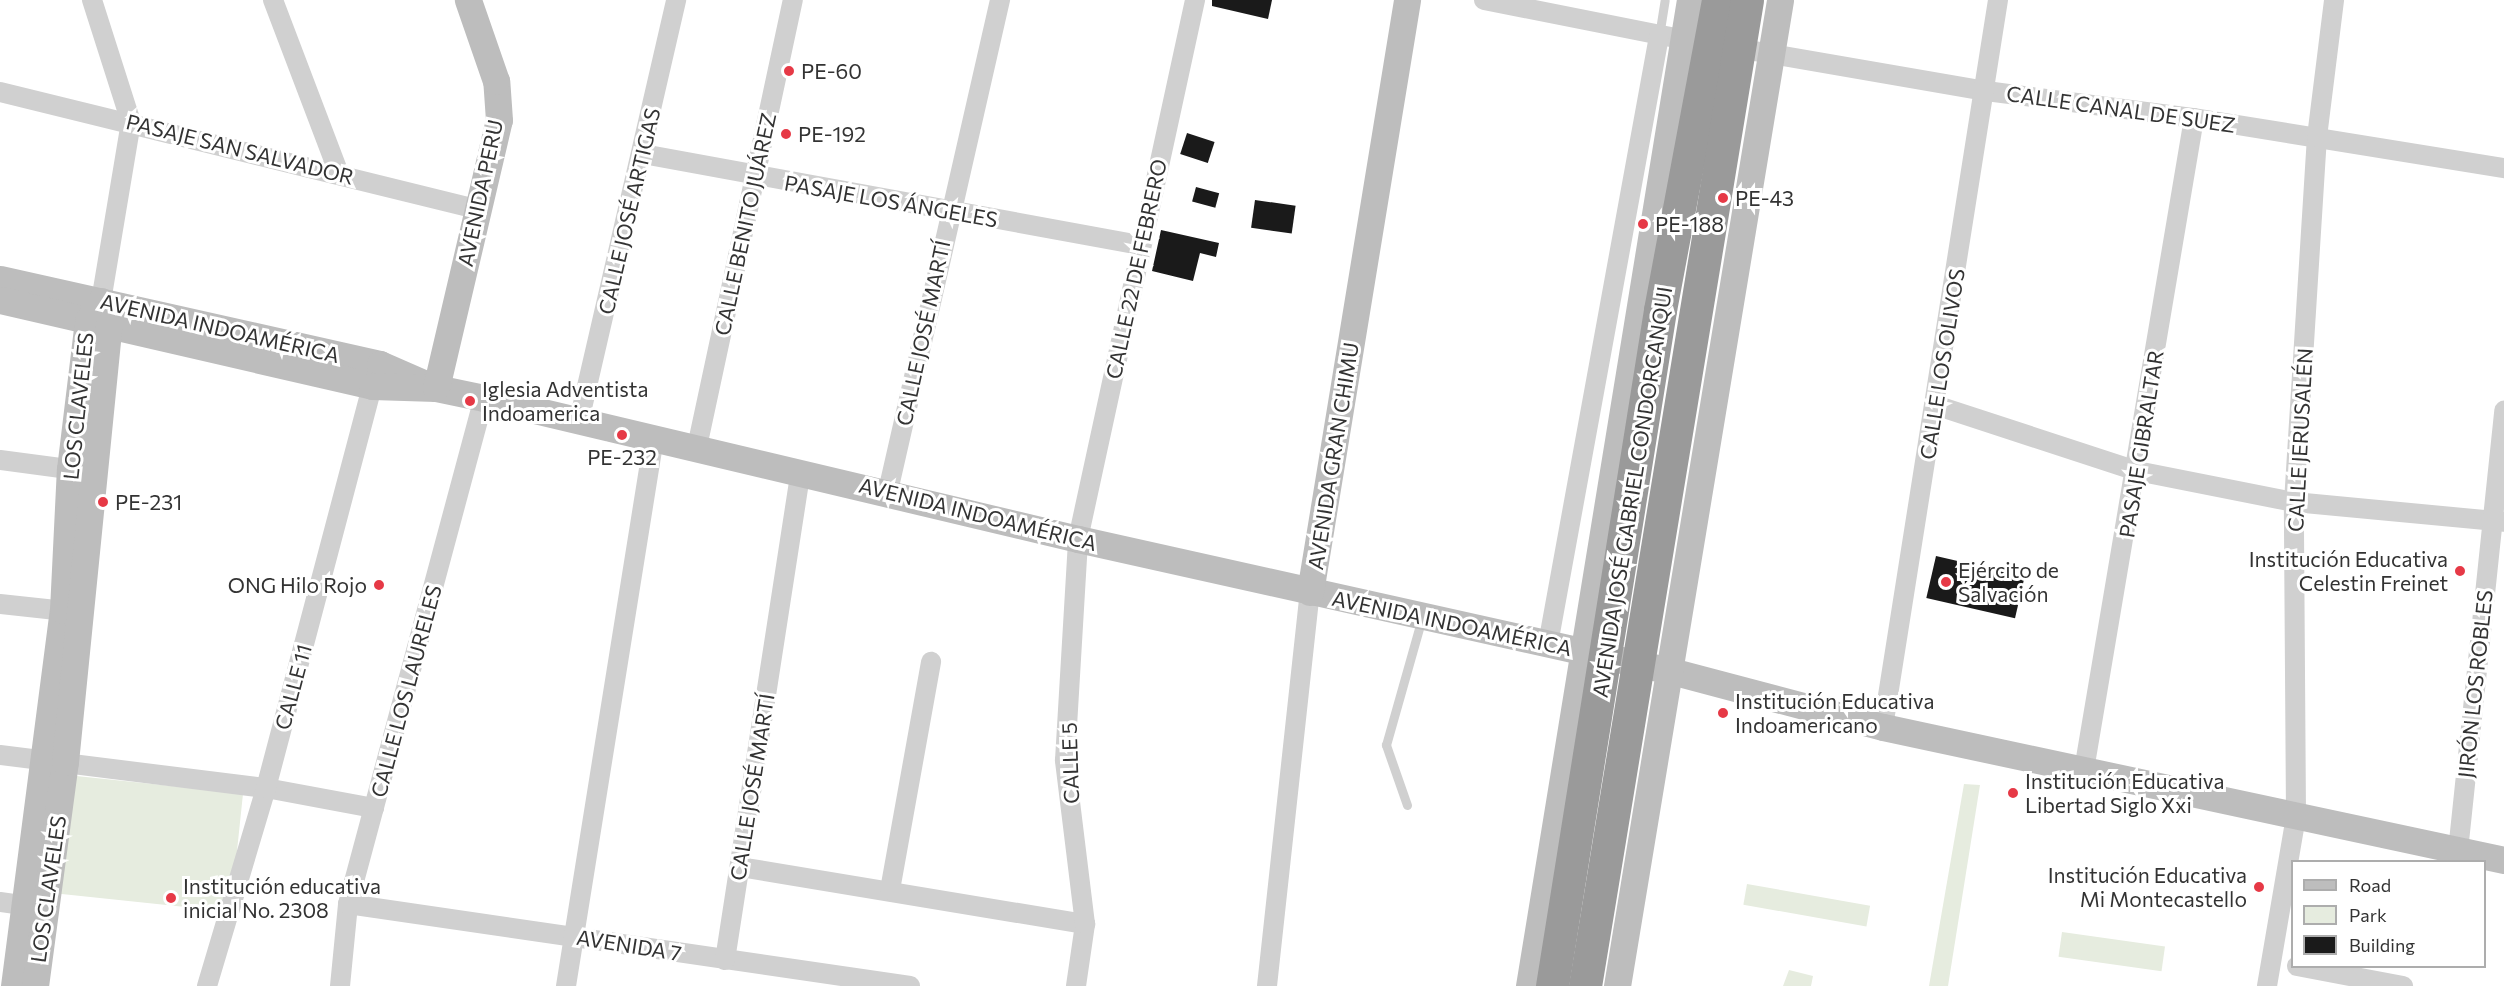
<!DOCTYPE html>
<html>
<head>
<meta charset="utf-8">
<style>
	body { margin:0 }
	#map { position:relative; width:2504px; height:986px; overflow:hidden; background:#fff; font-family:Commissioner,sans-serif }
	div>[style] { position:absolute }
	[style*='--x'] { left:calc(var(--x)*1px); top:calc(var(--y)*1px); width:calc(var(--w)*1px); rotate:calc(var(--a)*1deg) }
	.green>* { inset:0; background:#e6ecdf; transform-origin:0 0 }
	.building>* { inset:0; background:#1a1a1a; transform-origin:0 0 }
	.lane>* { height:9px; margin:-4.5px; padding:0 4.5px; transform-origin:4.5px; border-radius:4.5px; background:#d0d0d0 }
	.street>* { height:20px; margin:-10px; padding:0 10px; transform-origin:10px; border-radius:10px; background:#d0d0d0 }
	.secondary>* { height:27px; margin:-13.5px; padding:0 13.5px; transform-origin:13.5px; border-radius:13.5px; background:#bdbdbd }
	.highway>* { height:33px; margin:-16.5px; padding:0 16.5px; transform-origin:16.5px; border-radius:16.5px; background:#9a9a9a }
	.dots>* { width:16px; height:16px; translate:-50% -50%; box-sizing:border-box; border:3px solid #fff; border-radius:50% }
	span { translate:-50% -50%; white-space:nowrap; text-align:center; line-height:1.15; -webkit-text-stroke:6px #fff; paint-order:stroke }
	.poi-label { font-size:21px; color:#333 }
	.left { translate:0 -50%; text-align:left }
	.right { translate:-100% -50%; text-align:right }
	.street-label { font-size:21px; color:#333 }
	.legend { position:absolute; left:2291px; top:860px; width:195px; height:108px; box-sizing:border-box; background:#fff; border:2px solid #adadad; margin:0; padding:8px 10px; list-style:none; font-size:18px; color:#333 }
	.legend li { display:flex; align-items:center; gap:12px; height:30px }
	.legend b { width:30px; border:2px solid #adadad }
</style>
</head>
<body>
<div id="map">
	<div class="green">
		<i style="left:67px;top:775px;width:177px;height:119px;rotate:6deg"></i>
		<i style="clip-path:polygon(1964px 784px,1980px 785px,1948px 986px,1929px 986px)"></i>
		<i style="left:1747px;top:884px;width:125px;height:21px;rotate:10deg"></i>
		<i style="left:2062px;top:932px;width:104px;height:25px;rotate:8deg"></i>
		<i style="clip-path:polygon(1789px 970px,1813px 976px,1811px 986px,1783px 986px)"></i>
	</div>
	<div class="building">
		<i style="clip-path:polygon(1212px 0,1272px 0,1268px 19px,1212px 6px)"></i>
		<i style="left:1187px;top:133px;width:29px;height:22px;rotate:18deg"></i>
		<i style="left:1196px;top:187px;width:24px;height:15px;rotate:15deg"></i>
		<i style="left:1255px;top:200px;width:41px;height:28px;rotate:8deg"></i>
		<i style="clip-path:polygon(1161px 230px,1219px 243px,1216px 257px,1200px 253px,1193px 281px,1152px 271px)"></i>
		<i style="left:1936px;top:556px;width:91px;height:43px;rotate:13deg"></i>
	</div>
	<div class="lane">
		<i style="--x:1659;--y:36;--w:36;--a:-81"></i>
		<i style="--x:1407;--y:805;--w:64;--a:-109.3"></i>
		<i style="--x:1386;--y:745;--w:132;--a:-74.2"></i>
	</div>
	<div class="street">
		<i style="--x:92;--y:0;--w:128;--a:72.3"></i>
		<i style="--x:131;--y:122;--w:181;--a:99.5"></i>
		<i style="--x:101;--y:301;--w:12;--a:70"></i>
		<i style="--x:273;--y:0;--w:183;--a:69.2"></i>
		<i style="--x:1484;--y:0;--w:216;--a:11.2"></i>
		<i style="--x:1731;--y:47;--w:259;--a:9.8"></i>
		<i style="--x:1986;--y:91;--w:210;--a:7.4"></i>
		<i style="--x:2194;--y:118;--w:314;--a:9.2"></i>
		<i style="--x:0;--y:92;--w:493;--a:13.8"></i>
		<i style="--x:643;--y:154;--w:505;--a:10.38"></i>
		<i style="--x:1935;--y:405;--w:213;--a:18.1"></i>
		<i style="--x:2137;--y:471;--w:160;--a:11.2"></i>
		<i style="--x:2294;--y:502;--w:211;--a:5.4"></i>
		<i style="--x:579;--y:421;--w:432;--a:-77"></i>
		<i style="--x:697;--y:447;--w:457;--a:-77.9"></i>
		<i style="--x:0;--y:460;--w:84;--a:7.5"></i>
		<i style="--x:888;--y:491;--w:504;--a:-77.15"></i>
		<i style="--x:0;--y:604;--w:75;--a:6.1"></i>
		<i style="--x:1548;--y:644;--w:618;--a:-79.65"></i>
		<i style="--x:1883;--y:727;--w:736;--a:-81.01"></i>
		<i style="--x:0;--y:755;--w:268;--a:7.1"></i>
		<i style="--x:266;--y:788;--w:110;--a:10.5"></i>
		<i style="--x:2084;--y:770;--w:661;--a:-80.42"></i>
		<i style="--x:2458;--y:851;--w:443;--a:-84"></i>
		<i style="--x:740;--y:867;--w:350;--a:9.4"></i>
		<i style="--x:890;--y:890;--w:232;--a:-79.8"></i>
		<i style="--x:0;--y:902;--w:37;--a:8"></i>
		<i style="--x:348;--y:904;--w:568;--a:8.3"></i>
		<i style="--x:725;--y:960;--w:495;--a:-81.2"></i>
		<i style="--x:2297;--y:966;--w:108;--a:10.7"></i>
		<i style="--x:207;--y:986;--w:207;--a:-73.4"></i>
		<i style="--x:266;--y:788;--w:416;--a:-75.2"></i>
		<i style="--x:340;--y:986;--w:82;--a:-84.4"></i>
		<i style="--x:348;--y:904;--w:524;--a:-74.96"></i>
		<i style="--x:566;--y:986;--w:555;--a:-80.88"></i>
		<i style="--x:1076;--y:986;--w:63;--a:-81.7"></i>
		<i style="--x:1085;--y:924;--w:165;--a:-97"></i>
		<i style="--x:1065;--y:760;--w:221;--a:-86.6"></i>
		<i style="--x:1078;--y:539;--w:552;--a:-77.75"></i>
		<i style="--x:1267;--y:986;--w:396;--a:-83.8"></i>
		<i style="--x:2267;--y:986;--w:172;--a:-80.3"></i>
		<i style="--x:2296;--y:816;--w:314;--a:-90.4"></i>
		<i style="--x:2294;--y:502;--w:366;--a:-86.4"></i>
		<i style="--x:2317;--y:137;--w:138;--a:-82.9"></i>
	</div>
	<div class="secondary">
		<i style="--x:0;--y:279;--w:389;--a:12.6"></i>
		<i style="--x:380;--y:364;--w:45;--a:23.7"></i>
		<i style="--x:0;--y:300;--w:382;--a:13"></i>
		<i style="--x:372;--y:386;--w:64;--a:1.8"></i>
		<i style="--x:436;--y:388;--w:49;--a:11.8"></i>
		<i style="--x:484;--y:398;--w:611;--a:13.35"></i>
		<i style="--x:1078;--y:539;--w:608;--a:12.55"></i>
		<i style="--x:1671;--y:671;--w:219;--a:14.8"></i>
		<i style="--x:1883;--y:727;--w:635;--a:12.09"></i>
		<i style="--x:436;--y:388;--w:275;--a:-76.8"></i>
		<i style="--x:499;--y:120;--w:39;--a:-94"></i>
		<i style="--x:496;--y:81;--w:86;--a:-109.1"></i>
		<i style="--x:1310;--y:592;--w:600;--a:-80.69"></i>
		<i style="--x:14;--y:986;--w:379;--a:-82.6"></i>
		<i style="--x:63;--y:610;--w:141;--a:-87.2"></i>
		<i style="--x:70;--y:469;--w:150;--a:-83.1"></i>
		<i style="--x:88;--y:320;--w:23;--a:-56"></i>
		<i style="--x:35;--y:986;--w:226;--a:-82.4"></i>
		<i style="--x:65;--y:762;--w:439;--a:-84.3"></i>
		<i style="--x:1529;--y:986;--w:999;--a:-80.73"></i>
		<i style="--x:1617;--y:986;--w:999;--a:-80.61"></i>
	</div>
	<div class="highway">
		<i style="--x:1552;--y:986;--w:685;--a:-80.92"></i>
		<i style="--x:1660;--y:310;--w:315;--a:-79.4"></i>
		<i style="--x:1585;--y:986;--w:999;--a:-80.67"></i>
	</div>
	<div class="dots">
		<i style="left:789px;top:71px;background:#e63946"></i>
		<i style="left:786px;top:134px;background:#e63946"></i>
		<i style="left:1723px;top:198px;background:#e63946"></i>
		<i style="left:1643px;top:224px;background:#e63946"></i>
		<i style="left:470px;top:401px;background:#e63946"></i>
		<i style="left:622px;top:435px;background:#e63946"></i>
		<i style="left:103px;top:502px;background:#e63946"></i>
		<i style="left:2460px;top:571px;background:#e63946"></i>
		<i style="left:1946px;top:582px;background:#e63946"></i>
		<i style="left:379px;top:585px;background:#e63946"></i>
		<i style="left:1723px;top:713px;background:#e63946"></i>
		<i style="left:2013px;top:793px;background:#e63946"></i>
		<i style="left:2259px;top:887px;background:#e63946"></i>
		<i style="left:171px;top:898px;background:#e63946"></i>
	</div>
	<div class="poi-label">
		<span class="left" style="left:801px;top:71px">PE-60</span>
		<span class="left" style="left:798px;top:134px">PE-192</span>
		<span class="left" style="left:1735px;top:198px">PE-43</span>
		<span class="left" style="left:1655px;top:224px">PE-188</span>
		<span class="left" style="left:482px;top:401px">Iglesia Adventista<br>Indoamerica</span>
		<span style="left:622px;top:457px">PE-232</span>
		<span class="left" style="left:115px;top:502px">PE-231</span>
		<span class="right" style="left:2448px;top:571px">Institución Educativa<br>Celestin Freinet</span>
		<span class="left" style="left:1958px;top:582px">Ejército de<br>Salvación</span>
		<span class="right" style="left:367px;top:585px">ONG Hilo Rojo</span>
		<span class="left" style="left:1735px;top:713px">Institución Educativa<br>Indoamericano</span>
		<span class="left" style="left:2025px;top:793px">Institución Educativa<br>Libertad Siglo Xxi</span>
		<span class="right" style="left:2247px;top:887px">Institución Educativa<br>Mi Montecastello</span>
		<span class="left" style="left:183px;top:898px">Institución educativa<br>inicial No. 2308</span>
	</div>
	<div class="street-label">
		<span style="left:2121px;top:109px;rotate:8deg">CALLE CANAL DE SUEZ</span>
		<span style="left:240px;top:149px;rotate:14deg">PASAJE SAN SALVADOR</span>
		<span style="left:480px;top:193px;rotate:-78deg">AVENIDA PERU</span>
		<span style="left:891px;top:201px;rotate:10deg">PASAJE LOS ÁNGELES</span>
		<span style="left:629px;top:211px;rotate:-77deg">CALLE JOSÉ ARTIGAS</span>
		<span style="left:745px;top:224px;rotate:-78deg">CALLE BENITO JUÁREZ</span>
		<span style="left:1136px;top:269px;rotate:-78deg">CALLE 22 DE FEBRERO</span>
		<span style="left:220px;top:328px;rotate:13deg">AVENIDA INDOAMÉRICA</span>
		<span style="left:923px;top:333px;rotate:-78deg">CALLE JOSÉ MARTÍ</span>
		<span style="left:1942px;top:364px;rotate:-81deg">CALLE LOS OLIVOS</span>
		<span style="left:78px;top:406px;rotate:-84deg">LOS CLAVELES</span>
		<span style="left:2300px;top:440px;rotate:-87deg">CALLE JERUSALÉN</span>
		<span style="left:2141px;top:444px;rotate:-81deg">PASAJE GIBRALTAR</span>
		<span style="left:1333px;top:456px;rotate:-81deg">AVENIDA GRAN CHIMU</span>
		<span style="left:1632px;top:492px;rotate:-81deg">AVENIDA JOSÉ GABRIEL CONDORCANQUI</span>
		<span style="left:978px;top:514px;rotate:14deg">AVENIDA INDOAMÉRICA</span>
		<span style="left:1452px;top:623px;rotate:12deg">AVENIDA INDOAMÉRICA</span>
		<span style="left:2475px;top:684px;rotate:-84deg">JIRÓN LOS ROBLES</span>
		<span style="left:293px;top:687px;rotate:-75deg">CALLE 11</span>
		<span style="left:406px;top:691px;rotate:-75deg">CALLE LOS LAURELES</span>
		<span style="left:1070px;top:763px;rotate:-92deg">CALLE 5</span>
		<span style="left:752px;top:787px;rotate:-81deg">CALLE JOSÉ MARTÍ</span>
		<span style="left:48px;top:889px;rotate:-82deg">LOS CLAVELES</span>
		<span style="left:629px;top:945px;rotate:9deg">AVENIDA 7</span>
	</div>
	<ul class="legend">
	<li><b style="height:8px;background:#bdbdbd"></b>Road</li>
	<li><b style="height:16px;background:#e6ecdf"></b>Park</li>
	<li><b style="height:16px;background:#1a1a1a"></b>Building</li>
	</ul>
</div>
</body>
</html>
